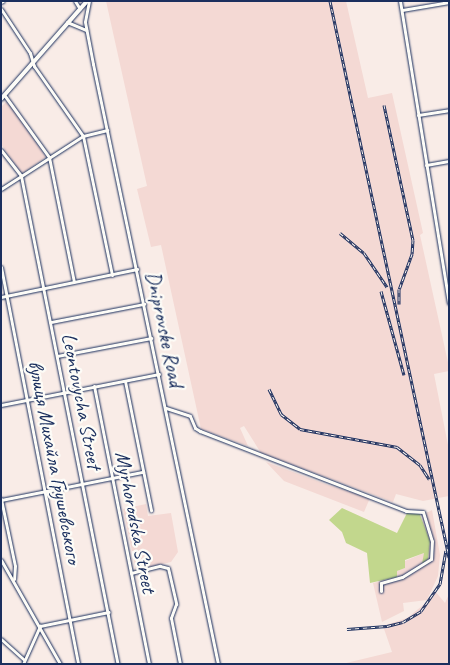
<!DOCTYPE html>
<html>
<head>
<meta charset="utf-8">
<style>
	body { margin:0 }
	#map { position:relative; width:450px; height:665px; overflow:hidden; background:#f9ece7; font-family:Caveat,sans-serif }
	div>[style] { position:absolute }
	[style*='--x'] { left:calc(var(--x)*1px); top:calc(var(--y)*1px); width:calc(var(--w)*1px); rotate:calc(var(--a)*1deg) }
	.built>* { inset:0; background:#f4d9d4 }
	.green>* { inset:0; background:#c2d78d }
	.roads { filter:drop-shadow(0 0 1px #1b2f5e) drop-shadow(0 0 1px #1b2f5e) }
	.minor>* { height:3px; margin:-1.5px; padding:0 1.5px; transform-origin:1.5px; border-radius:1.5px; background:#fdfcf7 }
	.major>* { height:4px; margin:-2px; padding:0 2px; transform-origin:2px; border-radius:2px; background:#fdfcf7 }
	.rail>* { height:3px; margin-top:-1.5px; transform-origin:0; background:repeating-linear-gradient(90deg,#fdfcf7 0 4px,#1b2f5e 0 8px); box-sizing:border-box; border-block:1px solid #1b2f5e }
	span { translate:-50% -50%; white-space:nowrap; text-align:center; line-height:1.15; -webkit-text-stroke:4.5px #fdfcf7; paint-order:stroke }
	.street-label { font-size:21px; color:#1b2f5e }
	.frame { position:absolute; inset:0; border:2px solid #1b2f5e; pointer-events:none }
</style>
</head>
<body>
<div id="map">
	<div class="built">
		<i style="clip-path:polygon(106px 1px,346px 1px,368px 98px,392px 93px,423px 233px,420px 235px,449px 367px,449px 371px,434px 374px,449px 450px,449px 496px,423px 501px,396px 494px,393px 502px,261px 453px,244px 426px,240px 428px,248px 446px,201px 429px,161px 245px,151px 247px,137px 189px,147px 186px)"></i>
		<i style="clip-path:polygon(7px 101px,46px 157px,22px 174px,1px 144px,1px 107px)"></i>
		<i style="clip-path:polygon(266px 462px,328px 485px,370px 498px,364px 512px,284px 481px)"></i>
		<i style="clip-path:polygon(146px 504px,148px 516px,171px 513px,178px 552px,171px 562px,136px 570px,123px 509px)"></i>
		<i style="clip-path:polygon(432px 510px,440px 555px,438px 576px,427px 600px,403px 603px,404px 611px,382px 622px,373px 583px,397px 577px,397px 571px,405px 568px,405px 561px,424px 553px,424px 558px,428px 559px,422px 515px)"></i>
		<i style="clip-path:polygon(435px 591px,445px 603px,449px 594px,449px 664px,342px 664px,392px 652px,383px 626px,407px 618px,427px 602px)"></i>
	</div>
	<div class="green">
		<i style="clip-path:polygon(342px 508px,397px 533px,407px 513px,419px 512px,430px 541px,428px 559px,422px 564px,424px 553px,405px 560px,405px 568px,397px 571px,397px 577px,370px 583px,367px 553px,346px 543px,342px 532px,329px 520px)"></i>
	</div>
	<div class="roads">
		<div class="minor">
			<i style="--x:75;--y:1;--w:9;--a:58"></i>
			<i style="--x:89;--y:1;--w:21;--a:101"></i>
			<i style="--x:85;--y:22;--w:43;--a:79.2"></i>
			<i style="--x:93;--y:64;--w:613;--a:78.23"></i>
			<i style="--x:400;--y:1;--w:306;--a:80.8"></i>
			<i style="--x:1;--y:2;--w:2;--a:-27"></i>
			<i style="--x:1;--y:9;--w:53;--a:56.6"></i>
			<i style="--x:30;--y:53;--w:14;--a:73"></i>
			<i style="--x:34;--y:66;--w:85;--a:55"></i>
			<i style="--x:83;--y:136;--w:142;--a:78.2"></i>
			<i style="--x:402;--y:10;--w:48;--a:-9.7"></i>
			<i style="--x:67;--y:22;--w:21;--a:23"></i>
			<i style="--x:5;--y:96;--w:75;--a:54.2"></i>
			<i style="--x:49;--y:157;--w:127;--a:78.7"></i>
			<i style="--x:418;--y:115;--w:31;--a:-9"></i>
			<i style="--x:1;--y:150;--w:33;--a:52"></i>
			<i style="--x:21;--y:176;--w:498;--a:78.8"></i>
			<i style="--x:426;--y:165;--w:23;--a:-10"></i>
			<i style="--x:1;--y:189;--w:98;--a:-32.9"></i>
			<i style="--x:83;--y:136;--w:25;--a:-14"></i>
			<i style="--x:1;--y:267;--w:404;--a:79"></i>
			<i style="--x:1;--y:297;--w:139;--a:-11.6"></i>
			<i style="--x:51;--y:322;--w:95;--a:-11"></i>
			<i style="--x:57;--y:356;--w:96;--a:-10.8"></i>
			<i style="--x:125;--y:381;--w:132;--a:78.6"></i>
			<i style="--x:94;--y:386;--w:283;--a:78.8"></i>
			<i style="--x:1;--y:405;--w:161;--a:-11.1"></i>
			<i style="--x:166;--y:408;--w:25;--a:18"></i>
			<i style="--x:190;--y:416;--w:13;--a:67"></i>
			<i style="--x:195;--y:428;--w:6;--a:31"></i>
			<i style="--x:200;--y:431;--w:221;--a:21.2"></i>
			<i style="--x:406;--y:511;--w:17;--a:3"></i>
			<i style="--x:423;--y:512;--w:30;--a:73"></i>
			<i style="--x:432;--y:541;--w:18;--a:93"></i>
			<i style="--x:431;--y:559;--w:34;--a:148"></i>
			<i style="--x:402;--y:577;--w:22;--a:164"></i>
			<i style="--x:381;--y:583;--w:8;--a:90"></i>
			<i style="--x:1;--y:499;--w:68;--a:78.2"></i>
			<i style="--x:15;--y:566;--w:13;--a:94"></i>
			<i style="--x:1;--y:500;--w:145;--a:-11.2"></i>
			<i style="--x:1;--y:560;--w:120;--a:60.4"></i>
			<i style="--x:131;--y:573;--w:30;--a:-14"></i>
			<i style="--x:160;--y:566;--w:8;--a:14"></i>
			<i style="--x:168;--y:568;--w:37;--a:77"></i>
			<i style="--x:176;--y:604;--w:15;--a:110"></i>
			<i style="--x:171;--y:618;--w:47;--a:78.9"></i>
			<i style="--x:1;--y:639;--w:31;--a:42"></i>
			<i style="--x:23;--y:664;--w:42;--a:-65.9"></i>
			<i style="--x:40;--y:626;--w:70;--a:-11.5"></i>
		</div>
		<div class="major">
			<i style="--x:1;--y:99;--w:130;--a:-48.7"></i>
		</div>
	</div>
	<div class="rail">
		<i style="--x:330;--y:1;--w:569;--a:77.92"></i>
		<i style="--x:384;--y:105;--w:138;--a:77.9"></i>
		<i style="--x:413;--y:240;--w:14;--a:94"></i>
		<i style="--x:412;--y:254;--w:37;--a:110"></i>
		<i style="--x:399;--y:289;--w:15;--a:90"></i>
		<i style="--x:340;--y:233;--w:31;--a:40"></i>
		<i style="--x:364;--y:253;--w:41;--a:55.9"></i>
		<i style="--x:381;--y:291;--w:87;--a:74.7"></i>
		<i style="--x:269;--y:389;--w:28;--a:64"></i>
		<i style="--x:281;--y:414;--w:24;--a:38"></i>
		<i style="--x:300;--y:429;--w:99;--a:10.5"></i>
		<i style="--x:397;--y:447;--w:29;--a:38"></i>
		<i style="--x:420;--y:465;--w:17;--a:57"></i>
		<i style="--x:347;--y:629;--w:40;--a:-4.3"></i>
		<i style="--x:387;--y:626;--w:16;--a:-14"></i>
		<i style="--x:403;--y:622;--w:21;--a:-31"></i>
		<i style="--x:421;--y:611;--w:33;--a:-55"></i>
		<i style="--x:440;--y:584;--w:34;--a:-80"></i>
	</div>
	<div class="street-label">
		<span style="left:165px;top:329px;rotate:78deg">Dniprovske Road</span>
		<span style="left:82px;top:401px;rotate:79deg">Leontovycha Street</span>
		<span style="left:55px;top:462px;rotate:79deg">вулиця Михайла Грушевського</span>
		<span style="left:136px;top:522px;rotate:79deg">Myrhorodska Street</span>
	</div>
	<div class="frame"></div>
</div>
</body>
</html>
